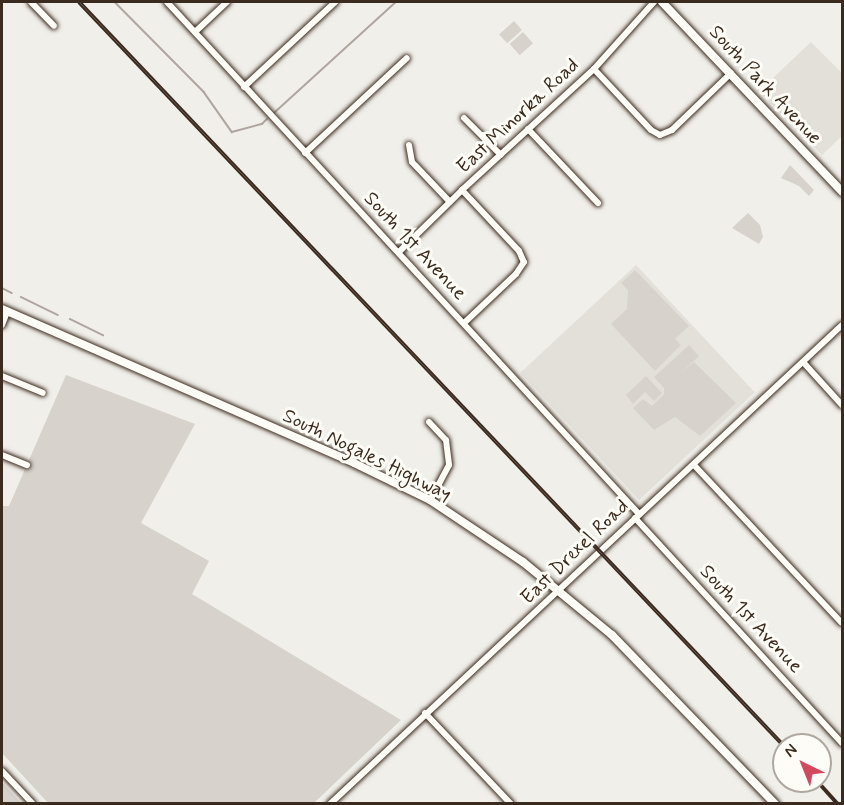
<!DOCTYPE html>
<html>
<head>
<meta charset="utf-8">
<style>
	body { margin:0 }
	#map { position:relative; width:844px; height:805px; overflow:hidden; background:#f1efea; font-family:Mynerve,sans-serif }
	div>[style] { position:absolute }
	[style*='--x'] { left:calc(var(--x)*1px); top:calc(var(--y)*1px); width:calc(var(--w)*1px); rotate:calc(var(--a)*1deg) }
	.built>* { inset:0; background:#e3e0da; transform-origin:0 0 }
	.green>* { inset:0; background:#d7d2cc; transform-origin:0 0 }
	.stream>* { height:1.5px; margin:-0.75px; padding:0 0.75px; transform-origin:0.75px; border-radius:0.75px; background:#aea69f }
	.roads { filter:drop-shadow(0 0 2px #3b2a1e) drop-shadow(0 0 2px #3b2a1e) }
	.minor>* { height:6px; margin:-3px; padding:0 3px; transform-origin:3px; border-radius:3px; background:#fdfcf7 }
	.major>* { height:8px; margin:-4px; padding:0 4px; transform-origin:4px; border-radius:4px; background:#fdfcf7 }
	.rail>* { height:4px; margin-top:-2px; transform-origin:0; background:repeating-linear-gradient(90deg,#fdfcf7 0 4.5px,#3b2a1e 0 9px); box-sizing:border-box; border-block:2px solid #3b2a1e }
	span { translate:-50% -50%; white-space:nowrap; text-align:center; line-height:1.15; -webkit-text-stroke:6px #fdfcf7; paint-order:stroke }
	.street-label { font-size:20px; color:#3b2a1e }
	.frame { position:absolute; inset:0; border:3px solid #3b2a1e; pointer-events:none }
	.north { position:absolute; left:772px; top:733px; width:60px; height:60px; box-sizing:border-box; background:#fdfcf7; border:2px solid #afa8a0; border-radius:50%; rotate:317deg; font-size:16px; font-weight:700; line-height:24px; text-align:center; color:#3b2a1e }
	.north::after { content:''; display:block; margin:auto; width:21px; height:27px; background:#d1495b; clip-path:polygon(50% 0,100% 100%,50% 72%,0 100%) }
</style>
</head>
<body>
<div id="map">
	<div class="built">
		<i style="clip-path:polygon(811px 42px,842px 73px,842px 136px,822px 155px,759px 91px)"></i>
		<i style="left:636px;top:265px;width:174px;height:158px;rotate:47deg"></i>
	</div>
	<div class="green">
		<i style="left:514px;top:21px;width:12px;height:20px;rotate:48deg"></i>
		<i style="left:523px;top:32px;width:15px;height:18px;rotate:48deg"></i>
		<i style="clip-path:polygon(790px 165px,814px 190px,809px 196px,799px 186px,781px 178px)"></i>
		<i style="clip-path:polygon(748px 213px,760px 225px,763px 237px,759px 244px,732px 228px)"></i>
		<i style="clip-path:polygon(635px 270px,689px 326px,675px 339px,681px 345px,655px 371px,611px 324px,627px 309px,628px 290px,621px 283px)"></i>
		<i style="clip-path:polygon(689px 345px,699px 356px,680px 374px,694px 362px,736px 403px,700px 436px,675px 417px,654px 430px,633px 408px,643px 399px,652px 406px,664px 394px,664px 388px,654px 377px)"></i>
		<i style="clip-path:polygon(66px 375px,195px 424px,141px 523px,209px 561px,192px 594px,401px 720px,314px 803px,48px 803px,2px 753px,2px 506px,9px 506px)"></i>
		<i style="clip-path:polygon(646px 376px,662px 393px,654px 401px,645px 392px,633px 404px,626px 395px)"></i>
		<i style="clip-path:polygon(2px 782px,21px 803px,2px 803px)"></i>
	</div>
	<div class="stream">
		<i style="--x:115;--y:2;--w:127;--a:45.3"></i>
		<i style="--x:204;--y:92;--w:49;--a:55"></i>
		<i style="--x:232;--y:132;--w:31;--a:-15"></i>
		<i style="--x:262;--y:124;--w:7;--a:-45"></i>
		<i style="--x:274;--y:113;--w:165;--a:-42.3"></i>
		<i style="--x:2;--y:288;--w:11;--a:27"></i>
		<i style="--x:21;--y:297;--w:41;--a:25.9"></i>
		<i style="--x:70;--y:319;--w:37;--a:26"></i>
	</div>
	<div class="roads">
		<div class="minor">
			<i style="--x:31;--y:2;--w:33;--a:46"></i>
			<i style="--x:167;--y:2;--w:696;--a:47.33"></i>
			<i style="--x:195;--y:32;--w:44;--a:-43.2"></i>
			<i style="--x:594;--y:69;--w:83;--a:46.9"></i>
			<i style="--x:651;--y:130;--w:10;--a:29"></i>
			<i style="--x:660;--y:135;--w:13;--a:-23"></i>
			<i style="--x:672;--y:130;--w:82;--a:-44"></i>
			<i style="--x:244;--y:87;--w:125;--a:-43"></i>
			<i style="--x:464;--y:118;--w:52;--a:45"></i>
			<i style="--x:528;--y:129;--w:102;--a:46.6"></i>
			<i style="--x:409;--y:145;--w:17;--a:80"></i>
			<i style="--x:412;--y:162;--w:55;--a:46.5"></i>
			<i style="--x:305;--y:153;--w:139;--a:-43"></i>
			<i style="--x:462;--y:190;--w:83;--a:46.9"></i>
			<i style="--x:519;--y:251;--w:12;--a:66"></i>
			<i style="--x:524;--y:262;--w:14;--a:124"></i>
			<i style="--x:516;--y:274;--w:71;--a:136.7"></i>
			<i style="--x:400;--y:251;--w:87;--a:-44.5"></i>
			<i style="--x:462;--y:190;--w:179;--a:-42.5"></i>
			<i style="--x:594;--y:69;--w:90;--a:-48.2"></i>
			<i style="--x:2;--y:325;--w:14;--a:-69"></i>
			<i style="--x:803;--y:362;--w:58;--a:47.8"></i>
			<i style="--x:2;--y:376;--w:44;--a:22.5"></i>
			<i style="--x:429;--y:422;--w:25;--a:47"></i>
			<i style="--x:446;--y:440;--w:25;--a:83"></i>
			<i style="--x:449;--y:465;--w:40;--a:118"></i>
			<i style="--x:2;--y:455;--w:27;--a:22"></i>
			<i style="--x:694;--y:465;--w:216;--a:46.9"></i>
			<i style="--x:635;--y:518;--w:306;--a:47.4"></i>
			<i style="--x:425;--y:713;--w:125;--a:46.6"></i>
			<i style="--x:2;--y:771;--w:45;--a:46.8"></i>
			<i style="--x:330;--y:804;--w:701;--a:-43.09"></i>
		</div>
		<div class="major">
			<i style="--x:662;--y:2;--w:262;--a:46.5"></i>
			<i style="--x:2;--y:309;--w:384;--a:23.6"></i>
			<i style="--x:354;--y:463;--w:85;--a:26"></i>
			<i style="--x:430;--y:500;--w:112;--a:33.7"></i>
			<i style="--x:523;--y:562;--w:115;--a:39.4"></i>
			<i style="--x:612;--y:635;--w:235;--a:46"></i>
		</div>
	</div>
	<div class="rail">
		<i style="--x:79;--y:2;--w:1025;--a:46.54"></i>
		<i style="--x:817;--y:781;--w:31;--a:48"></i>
	</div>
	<div class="street-label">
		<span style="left:765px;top:85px;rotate:47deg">South Park Avenue</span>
		<span style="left:518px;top:116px;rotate:-43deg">East Minorka Road</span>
		<span style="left:415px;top:246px;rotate:47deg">South 1st Avenue</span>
		<span style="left:367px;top:455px;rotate:26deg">South Nogales Highway</span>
		<span style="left:575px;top:552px;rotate:-44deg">East Drexel Road</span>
		<span style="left:751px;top:619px;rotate:47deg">South 1st Avenue</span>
	</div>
	<div class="frame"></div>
	<div class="north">N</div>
</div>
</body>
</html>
